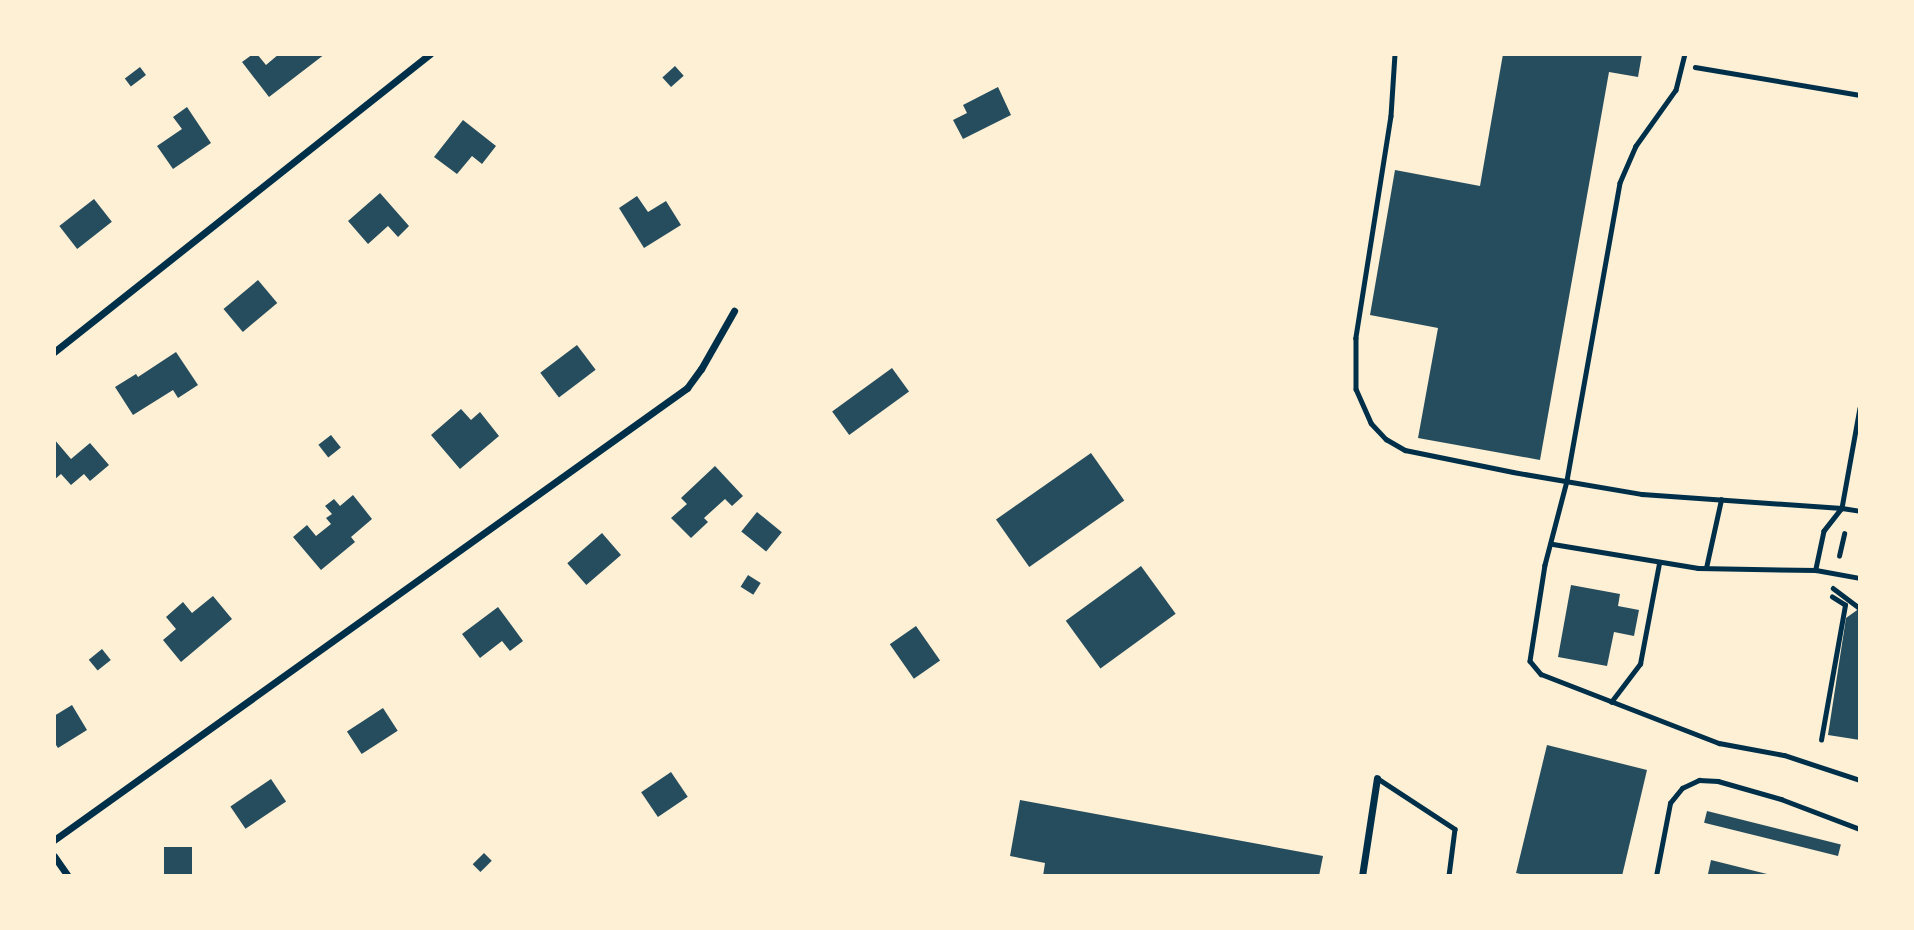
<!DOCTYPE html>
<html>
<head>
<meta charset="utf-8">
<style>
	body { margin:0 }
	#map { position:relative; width:1914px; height:930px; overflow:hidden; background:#fdf0d5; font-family:"Libre Baskerville",serif }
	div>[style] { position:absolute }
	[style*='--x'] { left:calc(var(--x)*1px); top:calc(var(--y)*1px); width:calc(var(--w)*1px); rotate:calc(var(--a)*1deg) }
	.building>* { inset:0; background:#264d5e; transform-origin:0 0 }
	.path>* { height:4.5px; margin:-2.25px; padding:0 2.25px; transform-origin:2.25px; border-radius:2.25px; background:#003049 }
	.service>* { height:4.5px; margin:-2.25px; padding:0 2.25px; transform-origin:2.25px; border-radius:2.25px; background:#003049 }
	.minor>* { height:7px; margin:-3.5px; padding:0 3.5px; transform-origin:3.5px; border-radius:3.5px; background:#003049 }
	span { translate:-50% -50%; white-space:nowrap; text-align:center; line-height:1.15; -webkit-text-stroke:7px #fdf0d5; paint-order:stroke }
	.frame { position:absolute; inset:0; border:56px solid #fdf0d5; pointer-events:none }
</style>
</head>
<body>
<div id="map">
	<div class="building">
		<i style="clip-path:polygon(253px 54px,257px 54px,266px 65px,279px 54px,325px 54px,269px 97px,242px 62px)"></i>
		<i style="clip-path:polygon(1503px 54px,1642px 54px,1638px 77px,1609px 72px,1540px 460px,1418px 438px,1438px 328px,1370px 315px,1395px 170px,1480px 186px)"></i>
		<i style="left:675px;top:66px;width:13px;height:17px;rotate:48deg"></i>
		<i style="left:140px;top:67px;width:10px;height:19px;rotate:53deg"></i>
		<i style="clip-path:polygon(998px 87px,1011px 115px,963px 139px,953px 120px,967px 113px,963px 105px)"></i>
		<i style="clip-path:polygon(187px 107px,211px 143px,173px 169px,157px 146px,182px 129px,173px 117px)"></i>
		<i style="clip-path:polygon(463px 120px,496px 146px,482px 164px,472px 156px,457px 174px,434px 157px)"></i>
		<i style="clip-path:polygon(380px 193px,409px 226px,398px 237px,388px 226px,368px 244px,348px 221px)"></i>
		<i style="clip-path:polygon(637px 196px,648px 212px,666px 201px,681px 225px,644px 248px,619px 208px)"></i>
		<i style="left:94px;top:199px;width:29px;height:44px;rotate:52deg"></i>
		<i style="left:258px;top:280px;width:30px;height:45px;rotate:50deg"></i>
		<i style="left:577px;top:345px;width:31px;height:46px;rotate:53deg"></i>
		<i style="clip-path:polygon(176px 352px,198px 385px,178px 398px,173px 390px,133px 415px,115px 387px,136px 374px,138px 377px)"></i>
		<i style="left:892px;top:368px;width:29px;height:74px;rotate:54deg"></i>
		<i style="clip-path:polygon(461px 409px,471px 420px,480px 412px,499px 436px,460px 469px,431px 435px)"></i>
		<i style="left:331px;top:435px;width:16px;height:16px;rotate:52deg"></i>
		<i style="clip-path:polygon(54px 439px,71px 459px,90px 443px,109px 465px,90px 481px,84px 474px,71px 485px,61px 474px,54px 480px)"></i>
		<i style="left:1091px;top:453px;width:58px;height:116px;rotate:55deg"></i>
		<i style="clip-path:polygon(715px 466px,743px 496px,732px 506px,725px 499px,704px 518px,708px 522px,691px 538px,671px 518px,687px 504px,681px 498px)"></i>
		<i style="clip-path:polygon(353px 495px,372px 519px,351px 537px,355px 542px,321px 570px,293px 537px,307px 525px,316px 536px,331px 524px,326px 518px,332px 514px,325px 506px,334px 499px,340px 506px)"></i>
		<i style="left:757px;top:512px;width:32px;height:25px;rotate:39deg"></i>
		<i style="left:602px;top:533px;width:29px;height:46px;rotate:49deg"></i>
		<i style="left:1141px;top:566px;width:59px;height:93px;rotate:54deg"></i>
		<i style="left:748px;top:575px;width:15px;height:14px;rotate:32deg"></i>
		<i style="clip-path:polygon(1571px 585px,1620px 594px,1618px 606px,1639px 610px,1634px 636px,1614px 632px,1607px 666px,1558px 657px)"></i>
		<i style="clip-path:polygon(213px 596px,232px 619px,181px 662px,163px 640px,176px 629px,166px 617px,183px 602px,192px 613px)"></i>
		<i style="clip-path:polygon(498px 607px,523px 641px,510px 651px,502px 641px,480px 658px,462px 634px)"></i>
		<i style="clip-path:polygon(1860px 608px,1860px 740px,1828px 735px,1846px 618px)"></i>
		<i style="left:916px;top:626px;width:42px;height:32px;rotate:55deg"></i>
		<i style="left:102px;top:649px;width:14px;height:17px;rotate:51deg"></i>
		<i style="clip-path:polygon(72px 705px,87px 730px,58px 748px,54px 742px,54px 716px)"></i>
		<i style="left:383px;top:708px;width:27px;height:43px;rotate:57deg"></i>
		<i style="clip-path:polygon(1547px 745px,1647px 770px,1622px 876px,1529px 876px,1516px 873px)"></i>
		<i style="left:671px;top:772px;width:30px;height:36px;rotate:56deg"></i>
		<i style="left:271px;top:779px;width:27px;height:49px;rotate:56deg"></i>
		<i style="clip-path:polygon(1020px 800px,1323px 856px,1319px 876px,1043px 876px,1045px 863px,1010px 856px)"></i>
		<i style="left:1707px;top:811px;width:138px;height:12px;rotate:14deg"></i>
		<i style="left:164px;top:847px;width:28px;height:29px"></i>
		<i style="left:484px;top:853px;width:11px;height:16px;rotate:45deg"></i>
		<i style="clip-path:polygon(1711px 860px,1771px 875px,1771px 876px,1708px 874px)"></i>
	</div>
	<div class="path">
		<i style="--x:1695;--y:67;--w:167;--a:9.6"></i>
		<i style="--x:1839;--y:556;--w:23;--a:-77"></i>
		<i style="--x:1833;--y:588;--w:34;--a:37"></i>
		<i style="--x:1821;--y:740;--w:137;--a:-79.9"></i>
		<i style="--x:1845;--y:605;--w:15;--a:-148"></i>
	</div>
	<div class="service">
		<i style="--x:1395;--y:54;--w:62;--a:93.7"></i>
		<i style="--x:1391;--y:116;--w:225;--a:99"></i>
		<i style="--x:1356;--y:338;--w:51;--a:90"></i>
		<i style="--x:1356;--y:389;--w:37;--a:66"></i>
		<i style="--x:1371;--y:423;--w:22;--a:47"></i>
		<i style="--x:1386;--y:439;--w:22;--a:30"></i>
		<i style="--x:1405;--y:450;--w:110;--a:11.5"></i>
		<i style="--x:1513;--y:472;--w:131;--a:9.7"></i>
		<i style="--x:1642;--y:494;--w:200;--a:4"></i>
		<i style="--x:1842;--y:508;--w:29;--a:128"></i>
		<i style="--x:1824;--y:531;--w:40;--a:102"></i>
		<i style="--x:1685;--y:54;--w:37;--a:104"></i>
		<i style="--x:1676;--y:90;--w:69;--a:125.5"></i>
		<i style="--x:1636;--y:146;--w:40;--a:113.4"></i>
		<i style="--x:1620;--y:183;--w:303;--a:100.1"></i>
		<i style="--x:1567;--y:481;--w:87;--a:104.7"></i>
		<i style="--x:1545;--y:565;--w:97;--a:98.9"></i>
		<i style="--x:1530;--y:661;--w:17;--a:50"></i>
		<i style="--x:1541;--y:674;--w:191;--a:21.2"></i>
		<i style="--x:1719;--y:743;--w:66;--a:10.5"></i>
		<i style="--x:1784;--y:755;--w:80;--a:18.2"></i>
		<i style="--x:1860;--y:408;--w:102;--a:100.2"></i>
		<i style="--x:1842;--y:508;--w:18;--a:9"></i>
		<i style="--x:1553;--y:544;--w:147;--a:9.4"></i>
		<i style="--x:1698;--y:568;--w:118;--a:1"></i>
		<i style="--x:1816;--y:570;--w:45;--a:10.3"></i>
		<i style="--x:1706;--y:568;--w:70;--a:-77.6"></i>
		<i style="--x:1611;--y:702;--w:48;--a:-52.7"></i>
		<i style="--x:1640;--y:664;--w:103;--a:-79.3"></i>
		<i style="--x:1377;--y:778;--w:93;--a:33.2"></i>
		<i style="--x:1455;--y:829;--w:47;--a:97.3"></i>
		<i style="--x:1656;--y:876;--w:74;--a:-79.1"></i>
		<i style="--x:1670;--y:803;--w:19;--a:-51"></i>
		<i style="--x:1682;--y:788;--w:19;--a:-25"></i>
		<i style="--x:1699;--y:780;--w:19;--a:3"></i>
		<i style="--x:1718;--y:781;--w:66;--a:15.9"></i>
		<i style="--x:1781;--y:799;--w:85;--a:20.8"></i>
	</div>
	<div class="minor">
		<i style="--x:54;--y:352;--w:480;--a:-38.4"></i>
		<i style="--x:54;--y:840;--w:778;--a:-35.53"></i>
		<i style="--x:687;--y:388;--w:24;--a:-54"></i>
		<i style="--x:701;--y:369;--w:67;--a:-60.4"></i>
		<i style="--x:54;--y:856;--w:24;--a:55"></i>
		<i style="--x:1362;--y:876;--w:99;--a:-81.3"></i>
	</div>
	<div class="frame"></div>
</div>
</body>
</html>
